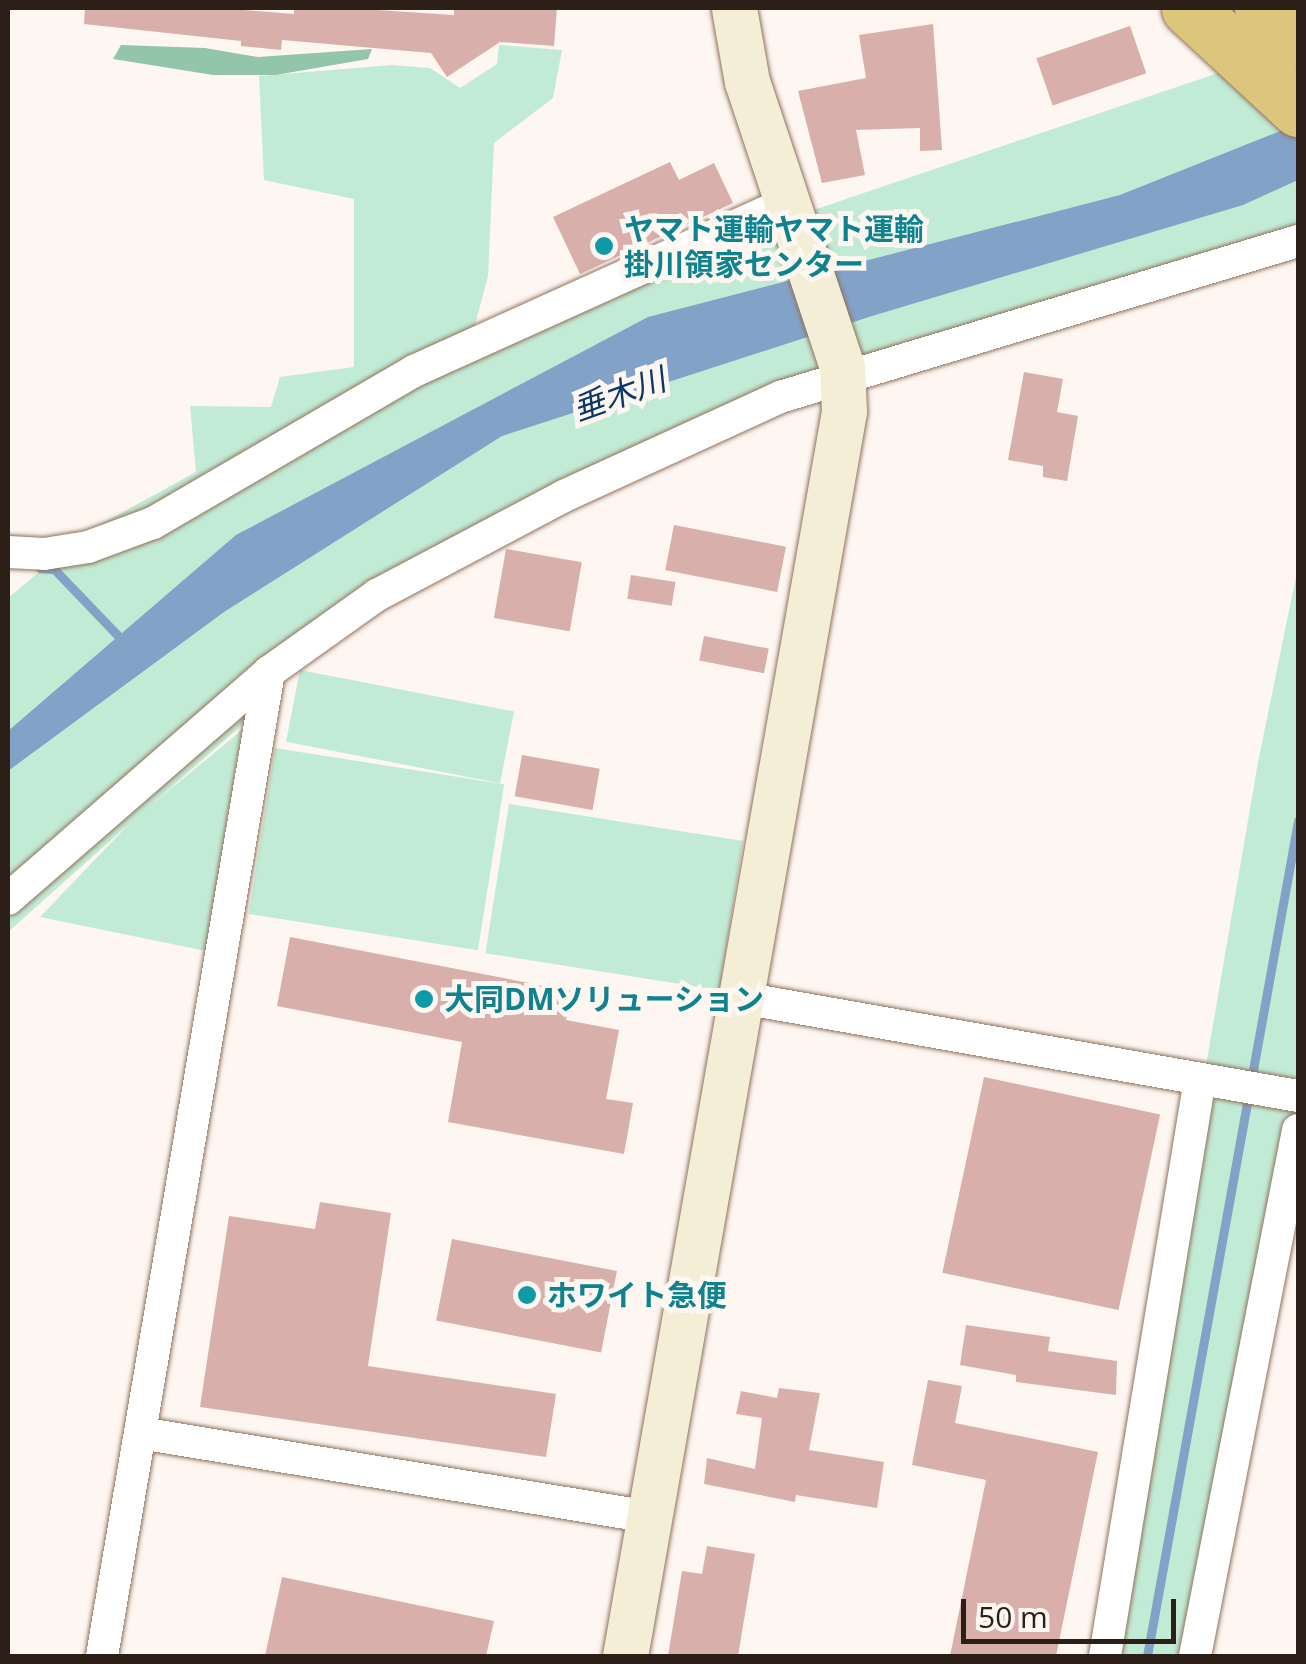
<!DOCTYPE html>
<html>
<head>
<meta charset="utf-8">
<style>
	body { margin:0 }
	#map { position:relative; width:1306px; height:1664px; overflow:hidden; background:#fdf6f1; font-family:"Open Sans","Noto Sans JP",sans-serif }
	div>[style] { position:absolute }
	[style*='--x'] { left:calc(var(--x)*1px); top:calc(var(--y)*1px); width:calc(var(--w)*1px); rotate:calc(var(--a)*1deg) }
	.green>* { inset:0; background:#c2ebd5; transform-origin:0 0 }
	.forest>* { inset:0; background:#93c5aa }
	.water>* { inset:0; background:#83a2c7 }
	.stream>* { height:9px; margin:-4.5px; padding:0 4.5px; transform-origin:4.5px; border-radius:4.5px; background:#83a2c7 }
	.building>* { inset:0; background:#d8afaa; transform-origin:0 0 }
	.roads { filter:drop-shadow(0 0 2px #90725d) drop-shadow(0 0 2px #90725d) }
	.street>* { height:32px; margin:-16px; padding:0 16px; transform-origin:16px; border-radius:16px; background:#fff }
	.secondary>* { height:45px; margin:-22.5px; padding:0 22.5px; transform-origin:22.5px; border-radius:22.5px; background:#f4eed7 }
	.highway>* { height:55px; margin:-27.5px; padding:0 27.5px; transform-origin:27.5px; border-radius:27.5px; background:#dcc67b }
	.dots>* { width:28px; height:28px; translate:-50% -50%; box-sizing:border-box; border:5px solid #fdf6f1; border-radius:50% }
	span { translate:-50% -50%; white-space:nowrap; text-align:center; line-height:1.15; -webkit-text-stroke:10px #fdf6f1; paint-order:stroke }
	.culture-label { font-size:30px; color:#0d838f; font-weight:700 }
	.left { translate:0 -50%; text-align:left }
	.water-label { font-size:32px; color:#0b3868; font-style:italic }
	.frame { position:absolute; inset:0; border:10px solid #2c1f17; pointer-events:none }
	.scale { position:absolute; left:961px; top:1599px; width:215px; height:45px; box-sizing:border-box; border:5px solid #2c1f17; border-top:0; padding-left:12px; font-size:30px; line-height:35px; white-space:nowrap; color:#2c1f17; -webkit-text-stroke:8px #fdf6f1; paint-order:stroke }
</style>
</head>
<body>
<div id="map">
	<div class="green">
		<i style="clip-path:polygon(499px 45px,562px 50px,553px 98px,494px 143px,488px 276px,470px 344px,645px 267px,1298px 46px,1298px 236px,670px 447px,263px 667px,250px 718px,151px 805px,242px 730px,206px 951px,40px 917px,129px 824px,8px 932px,8px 598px,88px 531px,196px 472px,190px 406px,271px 407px,280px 377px,354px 367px,354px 199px,264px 180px,259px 76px,392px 65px,430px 68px,460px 88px,497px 64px)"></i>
		<i style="clip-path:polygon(1298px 567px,1298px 1154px,1193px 1656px,1105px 1656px,1258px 762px)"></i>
		<i style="left:300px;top:670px;width:218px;height:73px;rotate:11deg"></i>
		<i style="left:275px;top:748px;width:232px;height:168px;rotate:9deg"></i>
		<i style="left:509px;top:804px;width:237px;height:151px;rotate:9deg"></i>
	</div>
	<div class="forest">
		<i style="clip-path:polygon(121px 45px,205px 48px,258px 57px,372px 49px,368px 59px,276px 75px,213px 75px,113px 59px)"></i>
	</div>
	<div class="water">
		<i style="clip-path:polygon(1298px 124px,1298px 180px,1243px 205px,872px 316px,502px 436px,224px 612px,8px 771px,8px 731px,236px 535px,648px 317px,1120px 195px)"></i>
	</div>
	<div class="stream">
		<i style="--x:40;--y:568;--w:14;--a:4"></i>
		<i style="--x:54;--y:569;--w:101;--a:46.2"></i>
		<i style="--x:1147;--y:1656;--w:849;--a:-79.75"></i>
	</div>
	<div class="building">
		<i style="clip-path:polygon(85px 8px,218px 8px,294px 14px,294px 8px,346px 8px,454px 15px,454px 8px,557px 8px,554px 46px,500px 42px,447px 77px,431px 53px,282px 40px,281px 50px,241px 46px,241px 41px,84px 24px)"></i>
		<i style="clip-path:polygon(933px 24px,942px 150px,920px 151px,920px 128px,856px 130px,865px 175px,822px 183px,798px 91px,866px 78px,859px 35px)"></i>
		<i style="left:1130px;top:26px;width:50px;height:99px;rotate:71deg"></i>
		<i style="clip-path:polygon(670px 162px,679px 180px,714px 163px,733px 203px,580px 274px,553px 217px)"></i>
		<i style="clip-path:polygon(1024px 372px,1063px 379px,1057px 412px,1078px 416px,1067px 481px,1043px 477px,1043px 466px,1008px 460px)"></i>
		<i style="left:674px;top:525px;width:114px;height:46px;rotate:11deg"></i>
		<i style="left:506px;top:549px;width:77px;height:70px;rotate:10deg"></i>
		<i style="left:631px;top:575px;width:45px;height:24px;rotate:9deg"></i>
		<i style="left:704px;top:636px;width:66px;height:25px;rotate:11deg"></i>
		<i style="left:522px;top:755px;width:79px;height:42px;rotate:10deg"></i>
		<i style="clip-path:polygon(290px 937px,571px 991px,566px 1020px,619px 1030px,606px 1099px,633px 1103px,624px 1154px,448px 1122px,462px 1042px,277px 1006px)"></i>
		<i style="left:984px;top:1077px;width:180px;height:200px;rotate:12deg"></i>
		<i style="clip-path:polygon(320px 1202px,391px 1213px,368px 1366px,556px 1394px,546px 1457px,200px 1407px,229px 1216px,315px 1229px)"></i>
		<i style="left:452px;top:1239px;width:168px;height:83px;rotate:11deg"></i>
		<i style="clip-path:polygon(966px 1325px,1050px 1337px,1048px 1351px,1117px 1361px,1116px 1395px,1016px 1382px,1016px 1375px,960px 1365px)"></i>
		<i style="clip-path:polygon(928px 1380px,962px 1386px,955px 1423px,1098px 1452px,1056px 1656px,950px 1656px,986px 1480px,912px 1465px)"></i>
		<i style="clip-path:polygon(779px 1388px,820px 1393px,809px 1450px,884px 1462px,877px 1508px,796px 1495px,795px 1502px,704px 1484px,707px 1458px,755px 1469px,762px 1418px,736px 1414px,741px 1391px,777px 1398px)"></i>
		<i style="clip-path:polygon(707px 1546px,755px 1554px,738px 1656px,668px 1656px,682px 1571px,702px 1574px)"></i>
		<i style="clip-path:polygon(282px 1577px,494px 1621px,486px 1656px,265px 1656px)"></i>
	</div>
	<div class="roads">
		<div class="street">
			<i style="--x:8;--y:552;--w:36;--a:3"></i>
			<i style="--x:44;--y:554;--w:45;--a:-9"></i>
			<i style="--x:88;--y:547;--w:69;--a:-20.3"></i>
			<i style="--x:153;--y:523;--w:302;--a:-30.2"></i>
			<i style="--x:414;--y:371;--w:411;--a:-24.3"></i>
			<i style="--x:8;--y:899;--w:346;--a:-41"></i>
			<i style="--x:269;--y:672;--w:133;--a:-35.5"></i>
			<i style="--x:377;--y:595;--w:212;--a:-27.9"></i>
			<i style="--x:564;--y:496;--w:238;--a:-24.6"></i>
			<i style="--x:780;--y:397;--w:541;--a:-16.76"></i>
			<i style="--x:742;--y:998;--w:565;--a:10"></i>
			<i style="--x:140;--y:1433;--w:517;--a:9.35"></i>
			<i style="--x:102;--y:1656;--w:998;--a:-80.37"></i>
			<i style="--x:1105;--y:1656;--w:585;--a:-80.65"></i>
			<i style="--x:1195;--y:1656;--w:536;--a:-78.92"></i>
		</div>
		<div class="secondary">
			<i style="--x:625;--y:1656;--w:1264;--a:-80.02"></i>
			<i style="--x:844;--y:411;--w:44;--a:-92.6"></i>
			<i style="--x:842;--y:367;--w:300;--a:-108.4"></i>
			<i style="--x:747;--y:82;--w:75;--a:-100"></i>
		</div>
		<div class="highway">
			<i style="--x:1189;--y:8;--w:149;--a:42.8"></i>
			<i style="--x:1262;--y:8;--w:49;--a:42.5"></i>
		</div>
	</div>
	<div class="dots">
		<i style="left:604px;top:246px;background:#0f9aa8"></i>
		<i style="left:424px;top:999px;background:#0f9aa8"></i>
		<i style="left:527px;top:1295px;background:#0f9aa8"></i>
	</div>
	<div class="culture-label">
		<span class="left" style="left:624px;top:246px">ヤマト運輸ヤマト運輸<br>掛川領家センター</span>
		<span class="left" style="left:444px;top:999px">大同DMソリューション</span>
		<span class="left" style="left:547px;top:1295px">ホワイト急便</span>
	</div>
	<div class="water-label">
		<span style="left:619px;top:394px;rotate:-20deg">垂木川</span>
	</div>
	<div class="frame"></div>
	<div class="scale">50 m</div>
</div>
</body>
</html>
